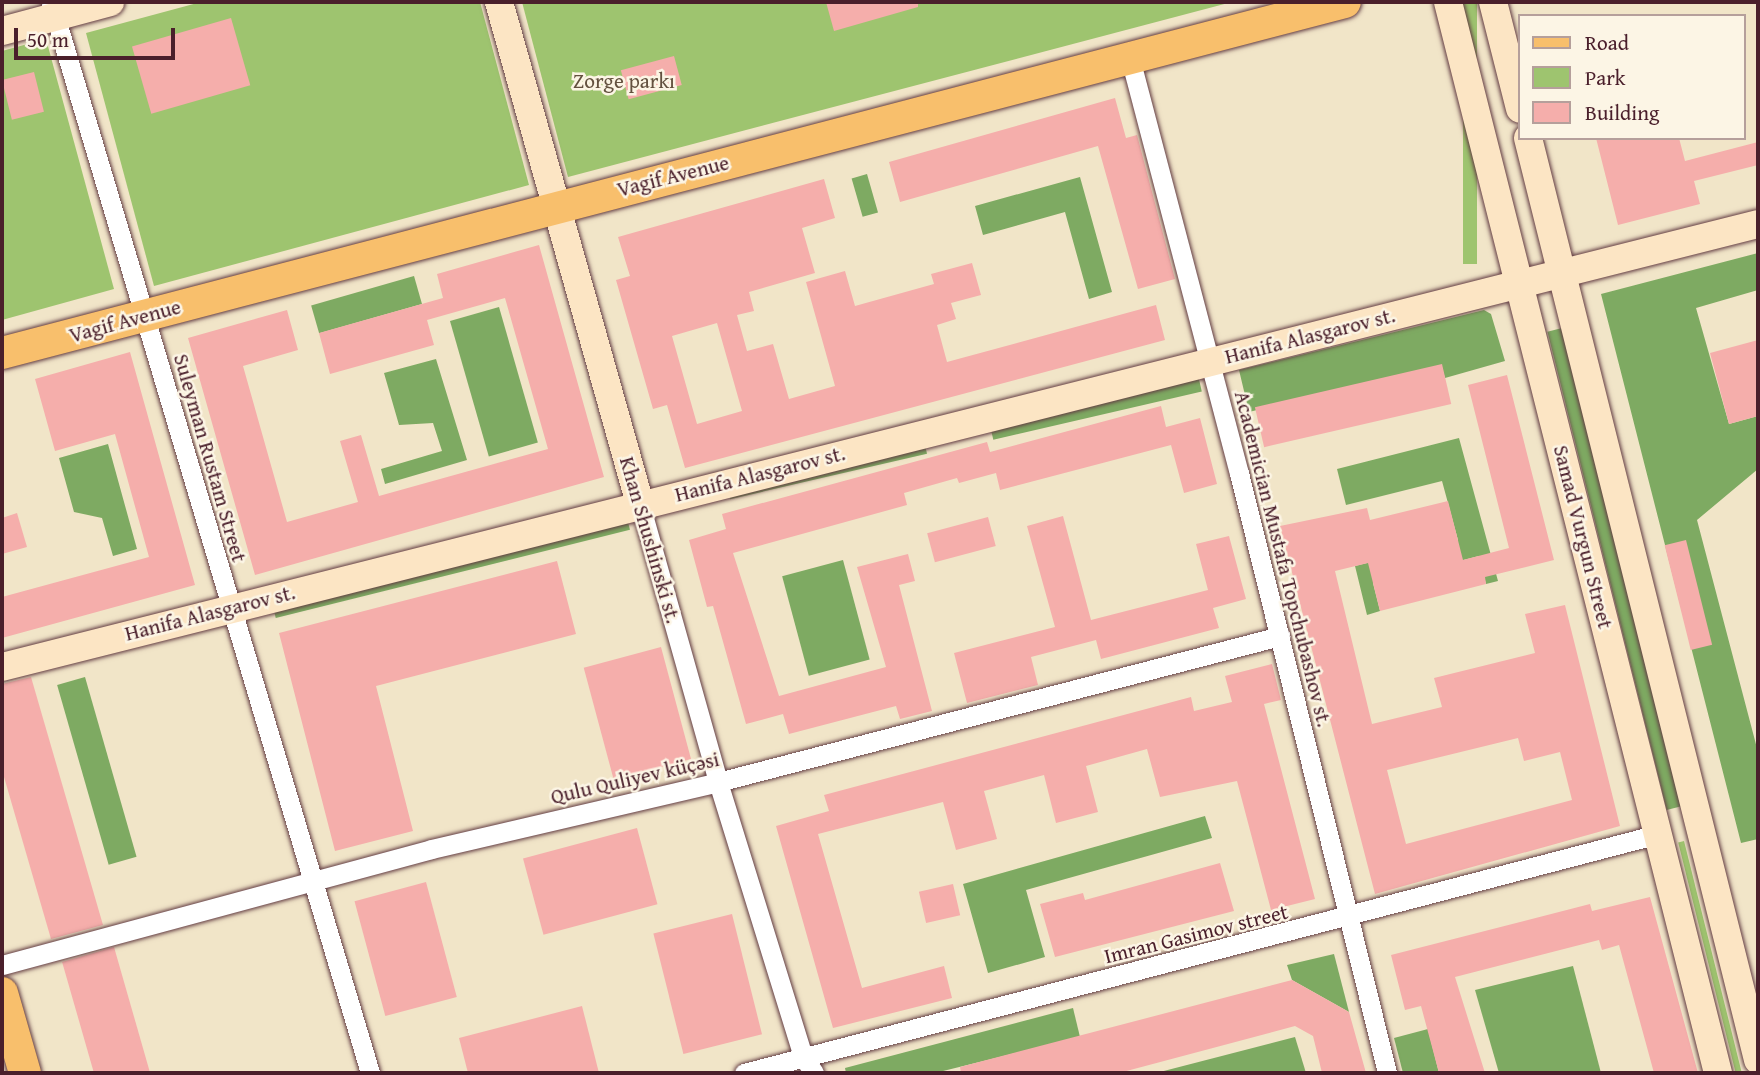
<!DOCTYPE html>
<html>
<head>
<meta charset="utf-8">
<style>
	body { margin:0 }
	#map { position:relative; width:1760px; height:1075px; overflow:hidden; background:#f1e5c8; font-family:"Gentium Book Plus",serif }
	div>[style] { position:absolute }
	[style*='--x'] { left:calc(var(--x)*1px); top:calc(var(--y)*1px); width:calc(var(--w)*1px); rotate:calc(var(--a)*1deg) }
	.green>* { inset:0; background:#9ec46f; transform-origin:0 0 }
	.forest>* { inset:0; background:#7eaa62; transform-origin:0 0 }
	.building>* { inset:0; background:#f5aeab; transform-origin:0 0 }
	.roads { filter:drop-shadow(0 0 2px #633d43) drop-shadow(0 0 2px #633d43) }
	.street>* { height:19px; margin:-9.5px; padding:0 9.5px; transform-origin:9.5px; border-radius:9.5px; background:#fff }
	.secondary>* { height:28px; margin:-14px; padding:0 14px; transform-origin:14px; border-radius:14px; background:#fce5c4 }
	.primary>* { height:32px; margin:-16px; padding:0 16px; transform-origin:16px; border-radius:16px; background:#f8bf6c }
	span { translate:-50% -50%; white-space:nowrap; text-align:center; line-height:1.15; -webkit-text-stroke:5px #fcf5e5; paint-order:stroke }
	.park-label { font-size:21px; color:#63513f }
	.street-label { font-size:21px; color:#4a1f2b }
	.frame { position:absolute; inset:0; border:4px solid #4a1f2b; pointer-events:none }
	.legend { position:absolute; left:1518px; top:14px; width:228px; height:126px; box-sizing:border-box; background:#fcf5e5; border:2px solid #b59f9b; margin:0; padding:9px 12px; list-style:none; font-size:21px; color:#4a1f2b }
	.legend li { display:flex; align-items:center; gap:14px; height:35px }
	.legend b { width:35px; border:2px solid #b59f9b }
	.scale { position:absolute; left:14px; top:28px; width:161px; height:32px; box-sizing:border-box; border:4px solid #4a1f2b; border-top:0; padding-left:9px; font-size:21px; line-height:24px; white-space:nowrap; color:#4a1f2b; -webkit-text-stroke:5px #fcf5e5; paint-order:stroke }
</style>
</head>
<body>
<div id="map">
	<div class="green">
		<i style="clip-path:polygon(201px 2px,480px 2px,529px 185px,154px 286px,86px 33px)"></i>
		<i style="clip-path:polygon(522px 2px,1232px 2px,568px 177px)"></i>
		<i style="left:1463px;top:2px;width:14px;height:262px"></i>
		<i style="clip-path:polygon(46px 39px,114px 289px,2px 320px,2px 51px)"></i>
		<i style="left:1684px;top:841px;width:239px;height:6px;rotate:76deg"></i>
	</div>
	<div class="forest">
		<i style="left:867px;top:174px;width:40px;height:16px;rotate:74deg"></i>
		<i style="clip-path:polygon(1080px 177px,1112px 292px,1089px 299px,1065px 212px,983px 235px,975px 206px)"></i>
		<i style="clip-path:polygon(1758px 253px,1758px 290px,1696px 308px,1729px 424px,1758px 416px,1758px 469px,1697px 520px,1758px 752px,1758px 839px,1741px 843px,1601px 294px)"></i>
		<i style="left:414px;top:276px;width:29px;height:107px;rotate:74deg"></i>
		<i style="left:499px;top:307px;width:141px;height:51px;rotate:74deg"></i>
		<i style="clip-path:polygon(1484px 310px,1491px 314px,1505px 361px,1445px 378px,1441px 365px,1249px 412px,1239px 370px)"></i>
		<i style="left:1562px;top:328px;width:493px;height:15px;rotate:76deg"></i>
		<i style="clip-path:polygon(436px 359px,467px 460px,385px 484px,381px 469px,442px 451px,433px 423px,399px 425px,384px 373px)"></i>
		<i style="left:1198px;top:375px;width:17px;height:214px;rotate:77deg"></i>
		<i style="clip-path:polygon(1459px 438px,1498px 581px,1486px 584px,1479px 556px,1373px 583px,1380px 611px,1367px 615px,1355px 566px,1458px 540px,1442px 481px,1346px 505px,1337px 469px)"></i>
		<i style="clip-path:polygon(108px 444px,137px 549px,113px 556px,102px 518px,74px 512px,59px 458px)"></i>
		<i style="left:925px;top:445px;width:9px;height:202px;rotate:77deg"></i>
		<i style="left:628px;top:522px;width:8px;height:365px;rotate:76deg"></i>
		<i style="left:843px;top:560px;width:103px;height:63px;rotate:75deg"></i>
		<i style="left:85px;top:677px;width:187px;height:29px;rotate:74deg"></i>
		<i style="clip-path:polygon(1205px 816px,1212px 838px,1026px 890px,1045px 957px,988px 973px,963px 884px)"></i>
		<i style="clip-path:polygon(1334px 954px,1349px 1012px,1292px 980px,1287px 965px)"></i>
		<i style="clip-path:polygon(1573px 966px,1601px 1073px,1499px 1073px,1475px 990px)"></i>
		<i style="clip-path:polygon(1073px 1008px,1080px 1037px,935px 1073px,846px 1073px,845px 1068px)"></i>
		<i style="clip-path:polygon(1428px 1029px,1439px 1073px,1403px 1073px,1394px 1038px)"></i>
		<i style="clip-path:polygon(1295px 1037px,1306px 1073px,1156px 1073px)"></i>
	</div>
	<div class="building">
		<i style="clip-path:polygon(826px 2px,918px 2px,918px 7px,834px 31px)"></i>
		<i style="left:231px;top:18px;width:70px;height:103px;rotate:74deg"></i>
		<i style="left:674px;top:56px;width:30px;height:55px;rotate:75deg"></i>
		<i style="left:34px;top:72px;width:41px;height:33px;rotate:76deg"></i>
		<i style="clip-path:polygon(1115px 98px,1126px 138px,1137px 135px,1175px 279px,1138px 289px,1098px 146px,900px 202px,889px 162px)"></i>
		<i style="clip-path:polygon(1596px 138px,1679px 138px,1685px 161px,1758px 142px,1758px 165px,1694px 181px,1700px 204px,1618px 225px)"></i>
		<i style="clip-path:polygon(evenodd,824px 179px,835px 218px,802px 228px,815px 273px,749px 292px,754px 311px,737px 315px,747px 351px,773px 344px,789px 399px,835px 386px,806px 282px,845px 271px,855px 306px,934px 284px,931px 274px,972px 263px,981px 295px,951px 303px,956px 319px,937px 325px,947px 362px,1156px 305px,1165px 340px,685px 468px,667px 405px,653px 409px,616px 280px,630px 276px,618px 237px,824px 179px,717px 323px,742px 411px,697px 424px,672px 336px,717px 323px)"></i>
		<i style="clip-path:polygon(539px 245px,604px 477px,255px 575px,188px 338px,287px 310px,298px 350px,243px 366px,287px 522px,358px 502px,340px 441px,361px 435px,379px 496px,548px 449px,505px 298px,427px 320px,434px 345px,330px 374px,319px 333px,443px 298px,437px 274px)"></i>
		<i style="clip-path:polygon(1758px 340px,1758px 416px,1729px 424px,1710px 353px)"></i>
		<i style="clip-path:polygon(130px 352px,195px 585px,2px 638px,2px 597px,149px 557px,115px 434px,55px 451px,35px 379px)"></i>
		<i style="left:1442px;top:364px;width:41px;height:192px;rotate:77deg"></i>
		<i style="clip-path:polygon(evenodd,1507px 375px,1554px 560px,1485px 577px,1486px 584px,1380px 611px,1368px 563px,1335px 571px,1372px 724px,1442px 707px,1434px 678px,1535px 653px,1525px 614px,1565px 605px,1620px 826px,1375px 894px,1280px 526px,1367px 508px,1370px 520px,1448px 501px,1463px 560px,1509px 548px,1468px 385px,1507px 375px,1518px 738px,1524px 761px,1560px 752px,1572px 800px,1406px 844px,1387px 770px,1518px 738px)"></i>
		<i style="clip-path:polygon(1161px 406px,1166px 427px,1200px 418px,1217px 484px,1184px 493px,1171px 445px,1000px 490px,996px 473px,959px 483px,957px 478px,904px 493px,907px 505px,733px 553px,779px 696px,886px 667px,857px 567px,908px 554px,915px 581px,899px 585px,932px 711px,900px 719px,896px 706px,789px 734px,783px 714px,746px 724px,713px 606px,707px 607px,689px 540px,726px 529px,722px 514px,987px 442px,990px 452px)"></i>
		<i style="clip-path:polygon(17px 513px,27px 547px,2px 554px,2px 518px)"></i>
		<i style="clip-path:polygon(1063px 516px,1091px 620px,1208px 590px,1196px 544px,1229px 536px,1246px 599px,1213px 608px,1219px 628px,1101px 659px,1096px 640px,1031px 657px,1038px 685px,967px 703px,954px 653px,1055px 627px,1027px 526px)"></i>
		<i style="left:988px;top:517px;width:30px;height:63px;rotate:75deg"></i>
		<i style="left:1686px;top:540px;width:108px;height:22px;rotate:76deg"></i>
		<i style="clip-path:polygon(557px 561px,576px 634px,376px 686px,413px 831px,335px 851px,279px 633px)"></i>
		<i style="left:661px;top:647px;width:116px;height:80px;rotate:75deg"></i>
		<i style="clip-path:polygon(1272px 664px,1281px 700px,1264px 704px,1315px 899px,1271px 910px,1237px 781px,1160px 797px,1147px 749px,1086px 766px,1098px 812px,1056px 823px,1044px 775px,984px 791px,997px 839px,956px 850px,943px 802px,818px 834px,862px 988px,944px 966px,952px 998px,833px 1028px,776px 826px,829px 811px,824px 795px,1191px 697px,1194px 711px,1232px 702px,1225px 676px)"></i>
		<i style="clip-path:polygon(31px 677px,103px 925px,51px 939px,2px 770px,2px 684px)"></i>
		<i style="left:637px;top:828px;width:79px;height:118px;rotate:75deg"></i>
		<i style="clip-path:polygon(1220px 863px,1234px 911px,1055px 957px,1040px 904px,1083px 893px,1085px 900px)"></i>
		<i style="left:426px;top:882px;width:119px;height:74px;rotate:75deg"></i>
		<i style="left:953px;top:884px;width:32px;height:35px;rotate:77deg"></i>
		<i style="clip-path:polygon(1650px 897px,1698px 1073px,1654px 1073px,1619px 945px,1602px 950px,1599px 940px,1455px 977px,1485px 1073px,1439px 1073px,1421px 1006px,1405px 1010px,1391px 955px,1590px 904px,1592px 911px)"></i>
		<i style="left:732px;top:914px;width:124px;height:81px;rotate:76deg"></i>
		<i style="left:114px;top:947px;width:131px;height:54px;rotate:74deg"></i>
		<i style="clip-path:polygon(1292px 980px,1349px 1012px,1366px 1073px,1322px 1073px,1313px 1036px,1295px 1026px,1119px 1073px,961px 1073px,960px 1067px)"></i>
		<i style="clip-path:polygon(582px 1006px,599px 1073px,468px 1073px,459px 1038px)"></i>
	</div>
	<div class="roads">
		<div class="street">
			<i style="--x:51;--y:2;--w:1117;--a:73.41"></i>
			<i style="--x:1130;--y:58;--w:429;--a:75.3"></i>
			<i style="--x:1239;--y:473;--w:618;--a:76.14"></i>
			<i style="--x:640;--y:504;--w:289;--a:74.3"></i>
			<i style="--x:718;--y:782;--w:288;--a:72.8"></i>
			<i style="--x:803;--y:1057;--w:19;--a:55"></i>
			<i style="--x:2;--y:965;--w:444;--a:-15.1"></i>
			<i style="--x:431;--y:849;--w:295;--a:-13.1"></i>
			<i style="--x:718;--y:782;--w:581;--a:-14.56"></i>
			<i style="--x:744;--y:1073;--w:945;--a:-14.65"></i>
		</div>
		<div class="secondary">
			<i style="--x:499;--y:2;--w:521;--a:74.31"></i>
			<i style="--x:1448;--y:2;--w:1105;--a:75.85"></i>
			<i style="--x:1493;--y:2;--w:110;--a:75.8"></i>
			<i style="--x:2;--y:31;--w:112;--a:-15"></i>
			<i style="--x:1528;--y:138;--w:950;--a:75.99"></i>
			<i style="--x:2;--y:667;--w:1811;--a:-14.16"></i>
		</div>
		<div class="primary">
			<i style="--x:2;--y:353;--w:1388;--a:-14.65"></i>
			<i style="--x:2;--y:993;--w:83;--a:74"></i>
		</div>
	</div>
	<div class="park-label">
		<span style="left:624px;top:81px">Zorge parkı</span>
	</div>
	<div class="street-label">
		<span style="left:673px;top:176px;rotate:-14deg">Vagif Avenue</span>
		<span style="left:125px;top:321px;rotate:-15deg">Vagif Avenue</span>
		<span style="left:1310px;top:336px;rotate:-14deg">Hanifa Alasgarov st.</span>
		<span style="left:210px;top:458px;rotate:74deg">Suleyman Rustam Street</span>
		<span style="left:760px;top:474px;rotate:-14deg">Hanifa Alasgarov st.</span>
		<span style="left:1583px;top:537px;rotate:76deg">Samad Vurgun Street</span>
		<span style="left:650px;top:540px;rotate:74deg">Khan Shushinski st.</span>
		<span style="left:1283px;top:559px;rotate:76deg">Academician Mustafa Topchubashov st.</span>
		<span style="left:210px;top:613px;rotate:-14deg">Hanifa Alasgarov st.</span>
		<span style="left:635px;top:778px;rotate:-13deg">Qulu Quliyev küçəsi</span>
		<span style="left:1196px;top:934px;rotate:-14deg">Imran Gasimov street</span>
	</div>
	<div class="frame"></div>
	<ul class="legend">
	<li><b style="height:9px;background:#f8bf6c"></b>Road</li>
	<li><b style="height:19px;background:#9ec46f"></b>Park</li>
	<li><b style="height:19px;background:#f5aeab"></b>Building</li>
	</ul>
	<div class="scale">50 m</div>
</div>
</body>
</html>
